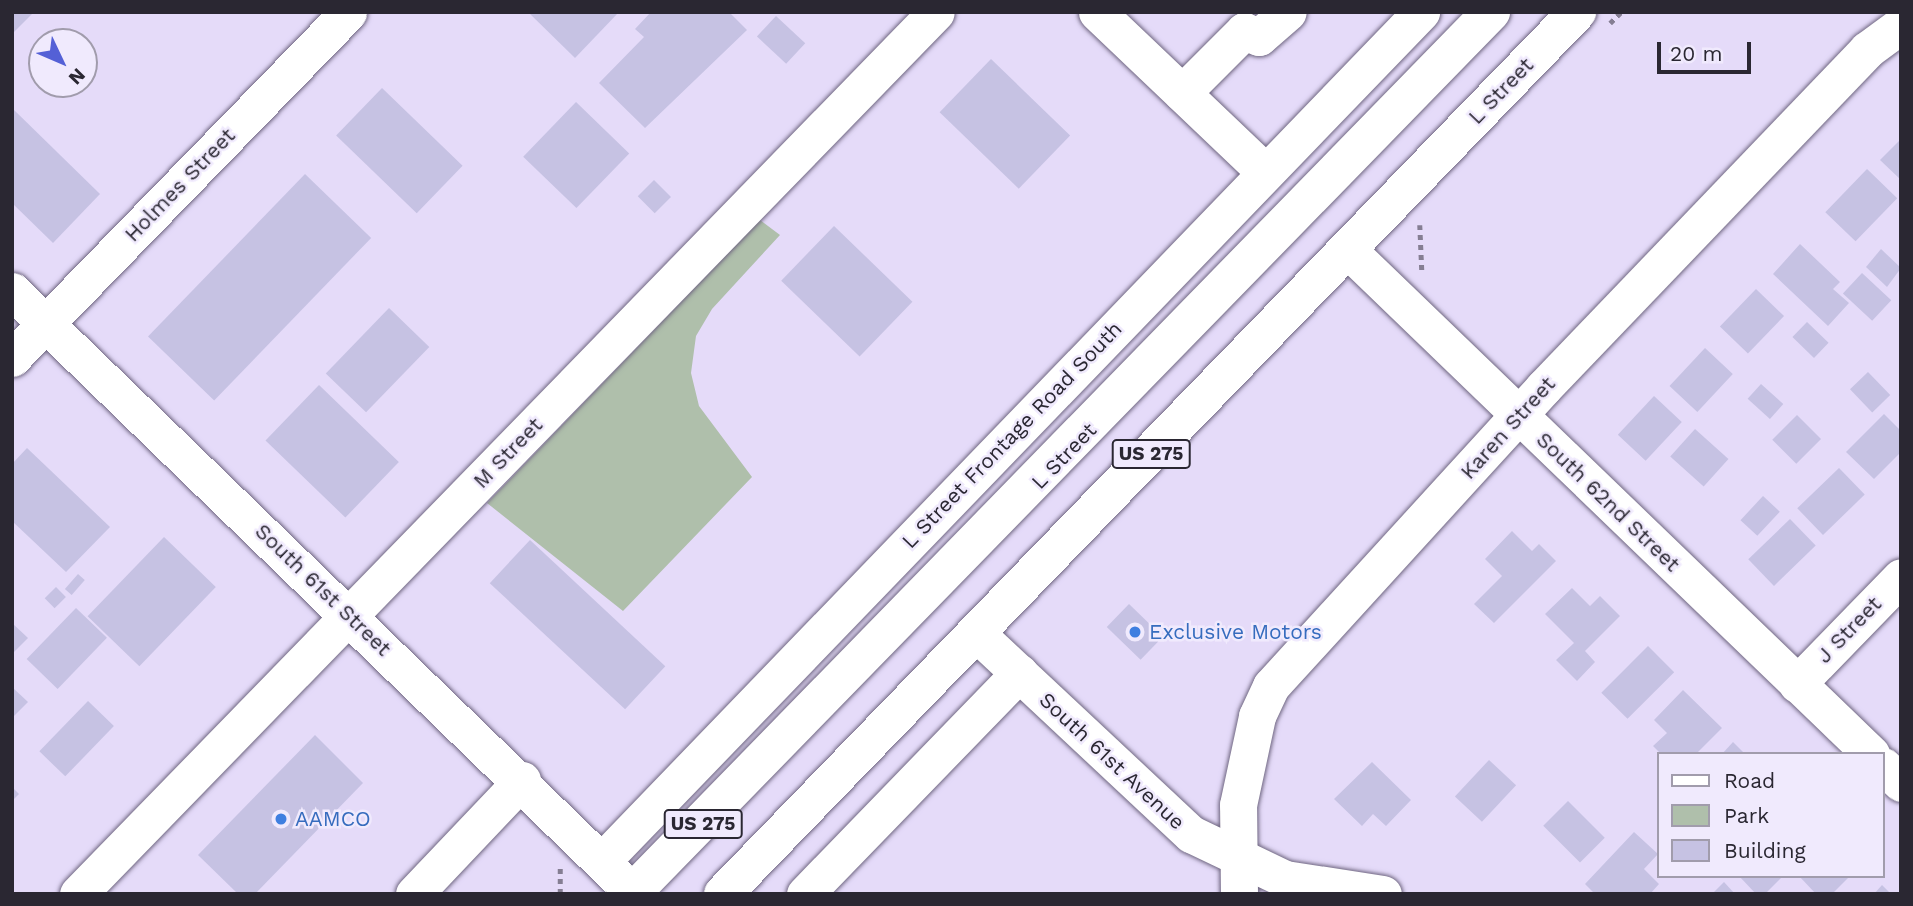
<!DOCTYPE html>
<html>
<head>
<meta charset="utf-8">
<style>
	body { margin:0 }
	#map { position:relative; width:1913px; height:906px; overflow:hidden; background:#e5dbf9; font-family:"Work Sans",sans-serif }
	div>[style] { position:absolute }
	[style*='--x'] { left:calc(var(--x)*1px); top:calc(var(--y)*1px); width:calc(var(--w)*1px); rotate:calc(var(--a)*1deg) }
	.green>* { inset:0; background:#afbfab }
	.building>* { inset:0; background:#c6c2e3; transform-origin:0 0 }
	.path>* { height:4.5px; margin-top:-2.25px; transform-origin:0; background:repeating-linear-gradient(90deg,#857e93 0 5px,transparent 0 10px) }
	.roads { filter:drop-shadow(0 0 2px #6f6681) drop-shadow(0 0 2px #6f6681) }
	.minor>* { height:37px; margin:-18.5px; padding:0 18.5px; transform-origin:18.5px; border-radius:18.5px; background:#fff }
	.major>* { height:38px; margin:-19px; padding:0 19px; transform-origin:19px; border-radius:19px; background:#fff }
	.dots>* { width:19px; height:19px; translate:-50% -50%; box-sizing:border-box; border:4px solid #f0eafd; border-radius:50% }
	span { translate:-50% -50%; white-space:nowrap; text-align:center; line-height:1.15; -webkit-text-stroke:5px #f0eafd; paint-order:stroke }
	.shield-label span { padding:2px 5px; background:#f0eafd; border:2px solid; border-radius:5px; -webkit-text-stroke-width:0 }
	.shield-label { font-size:19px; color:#2a2732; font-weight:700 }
	.street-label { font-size:21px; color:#2a2732 }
	.shop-label { font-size:21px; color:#366cbe }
	.left { translate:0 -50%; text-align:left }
	.frame { position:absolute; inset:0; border:14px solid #2a2732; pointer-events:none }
	.legend { position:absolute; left:1657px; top:752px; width:228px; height:126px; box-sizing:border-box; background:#f0eafd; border:2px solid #a19cac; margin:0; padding:9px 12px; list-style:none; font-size:21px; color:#2a2732 }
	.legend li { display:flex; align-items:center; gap:14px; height:35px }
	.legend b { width:35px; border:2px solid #a19cac }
	.north { position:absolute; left:28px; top:28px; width:70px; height:70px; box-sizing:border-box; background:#f0eafd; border:2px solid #a19cac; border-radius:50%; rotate:134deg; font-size:19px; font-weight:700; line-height:28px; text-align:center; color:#2a2732 }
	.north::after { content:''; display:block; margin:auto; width:24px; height:32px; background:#5460d6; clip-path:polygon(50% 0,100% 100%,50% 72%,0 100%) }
	.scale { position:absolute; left:1657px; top:42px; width:94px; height:32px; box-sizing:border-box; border:4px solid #2a2732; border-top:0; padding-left:9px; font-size:21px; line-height:24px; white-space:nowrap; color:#2a2732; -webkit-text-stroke:5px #f0eafd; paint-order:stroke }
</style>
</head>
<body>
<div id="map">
	<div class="green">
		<i style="clip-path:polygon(760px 220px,780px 235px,712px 309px,696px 336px,691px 373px,699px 406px,752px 477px,623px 611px,487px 503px)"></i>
	</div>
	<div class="building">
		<i style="clip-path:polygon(12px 12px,34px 12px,12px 34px)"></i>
		<i style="clip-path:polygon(528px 12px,619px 12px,575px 58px)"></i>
		<i style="clip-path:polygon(651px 12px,729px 12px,747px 30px,645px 128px,599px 83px,644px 37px,635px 29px)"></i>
		<i style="left:776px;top:16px;width:40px;height:28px;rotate:43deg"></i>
		<i style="left:991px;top:59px;width:110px;height:74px;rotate:44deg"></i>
		<i style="left:382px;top:88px;width:112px;height:66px;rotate:44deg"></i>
		<i style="left:576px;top:102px;width:74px;height:76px;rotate:44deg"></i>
		<i style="clip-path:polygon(12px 108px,100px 194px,53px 243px,12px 203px)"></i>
		<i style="clip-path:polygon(1901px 139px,1901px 180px,1880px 160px)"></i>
		<i style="left:1867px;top:169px;width:42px;height:60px;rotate:44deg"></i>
		<i style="left:305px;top:174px;width:92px;height:226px;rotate:44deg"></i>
		<i style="left:654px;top:180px;width:24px;height:23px;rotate:45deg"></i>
		<i style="left:834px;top:226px;width:109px;height:76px;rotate:44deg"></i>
		<i style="clip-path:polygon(1800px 244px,1840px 282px,1833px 289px,1849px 303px,1828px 326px,1773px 274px)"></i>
		<i style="clip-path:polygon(1881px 249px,1901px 268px,1887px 287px,1866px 267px)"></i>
		<i style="left:1862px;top:273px;width:40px;height:28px;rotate:43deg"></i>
		<i style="left:1756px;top:289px;width:39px;height:52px;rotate:44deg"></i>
		<i style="left:389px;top:308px;width:56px;height:91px;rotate:44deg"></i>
		<i style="left:1807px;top:322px;width:30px;height:21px;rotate:44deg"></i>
		<i style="left:1705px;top:348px;width:38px;height:52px;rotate:43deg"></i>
		<i style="left:1868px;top:372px;width:32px;height:25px;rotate:46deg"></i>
		<i style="left:1761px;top:384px;width:30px;height:20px;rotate:42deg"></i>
		<i style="left:319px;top:385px;width:111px;height:77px;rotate:44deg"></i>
		<i style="left:1654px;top:396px;width:38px;height:53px;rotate:43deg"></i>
		<i style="clip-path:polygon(1884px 414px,1901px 431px,1901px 452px,1874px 479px,1846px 452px)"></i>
		<i style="left:1797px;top:415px;width:34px;height:35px;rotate:45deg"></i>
		<i style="left:1695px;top:429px;width:45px;height:37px;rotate:42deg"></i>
		<i style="clip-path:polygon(27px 448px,110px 527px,66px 572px,12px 521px,12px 464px)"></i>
		<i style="left:1839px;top:468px;width:37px;height:58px;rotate:46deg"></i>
		<i style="left:1763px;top:496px;width:23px;height:33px;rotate:43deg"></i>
		<i style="left:1790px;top:519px;width:37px;height:58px;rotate:46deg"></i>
		<i style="clip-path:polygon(1512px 531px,1532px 551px,1539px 544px,1556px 561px,1494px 623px,1474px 604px,1502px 576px,1485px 559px)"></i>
		<i style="left:164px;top:537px;width:72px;height:110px;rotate:44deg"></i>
		<i style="left:530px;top:540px;width:185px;height:59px;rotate:43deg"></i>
		<i style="left:78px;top:574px;width:9px;height:20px;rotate:41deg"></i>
		<i style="left:56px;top:587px;width:14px;height:16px;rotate:45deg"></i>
		<i style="clip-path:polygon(1572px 588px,1590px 606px,1600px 596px,1620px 616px,1585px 651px,1595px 662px,1577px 681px,1556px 660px,1574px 643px,1545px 614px)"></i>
		<i style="left:1129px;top:604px;width:47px;height:32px;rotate:44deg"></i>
		<i style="left:76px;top:608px;width:43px;height:71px;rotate:44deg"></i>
		<i style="clip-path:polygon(12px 623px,28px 638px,12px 654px)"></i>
		<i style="left:1648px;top:646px;width:37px;height:66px;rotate:45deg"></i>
		<i style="clip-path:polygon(12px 687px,28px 702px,12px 718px)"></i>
		<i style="clip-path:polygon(1683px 690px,1722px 728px,1696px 754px,1661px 754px,1653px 746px,1667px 733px,1654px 720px)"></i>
		<i style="left:88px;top:701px;width:36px;height:70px;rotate:44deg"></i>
		<i style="clip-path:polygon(315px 735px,363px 783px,255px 894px,238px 894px,198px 855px)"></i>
		<i style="clip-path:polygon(1733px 742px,1745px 754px,1722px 754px)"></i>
		<i style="left:1489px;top:760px;width:37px;height:50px;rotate:43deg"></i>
		<i style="clip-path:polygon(1372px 762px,1411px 800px,1386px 826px,1373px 814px,1362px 826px,1334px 799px)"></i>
		<i style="clip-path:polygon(12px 787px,19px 794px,12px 801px)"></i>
		<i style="left:1568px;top:801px;width:52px;height:35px;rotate:45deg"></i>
		<i style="clip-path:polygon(1634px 832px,1658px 854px,1644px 869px,1659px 884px,1650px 894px,1595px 894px,1585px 884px)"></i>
		<i style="clip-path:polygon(1739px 876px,1783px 876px,1765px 894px,1756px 894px)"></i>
		<i style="clip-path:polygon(1799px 876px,1850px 876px,1832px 894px,1816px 894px)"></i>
		<i style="clip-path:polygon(1724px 882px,1735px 894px,1712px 894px)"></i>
		<i style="clip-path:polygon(1882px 885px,1891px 894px,1874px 894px)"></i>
	</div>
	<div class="path">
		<i style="--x:1610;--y:23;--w:16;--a:-45"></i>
		<i style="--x:1420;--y:225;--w:46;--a:87.5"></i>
		<i style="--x:560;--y:894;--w:26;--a:-90"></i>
	</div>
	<div class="roads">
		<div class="minor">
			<i style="--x:1097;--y:12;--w:232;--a:43.6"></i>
			<i style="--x:1182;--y:93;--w:88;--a:-45"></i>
			<i style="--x:1244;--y:31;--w:16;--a:22"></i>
			<i style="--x:1259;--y:37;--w:38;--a:-41"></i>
			<i style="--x:1347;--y:249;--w:728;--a:43.94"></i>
			<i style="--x:12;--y:291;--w:842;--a:44.09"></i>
			<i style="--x:12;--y:358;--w:482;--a:-45.8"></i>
			<i style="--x:977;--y:634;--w:293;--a:43.1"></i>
			<i style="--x:1191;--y:834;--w:104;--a:25.6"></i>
			<i style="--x:1285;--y:879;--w:99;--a:8.7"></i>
			<i style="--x:1797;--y:684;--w:149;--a:-45.8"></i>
			<i style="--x:1883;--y:766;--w:25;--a:43"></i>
			<i style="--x:604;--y:859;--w:1177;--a:-46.03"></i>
			<i style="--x:78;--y:894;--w:1230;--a:-45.79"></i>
			<i style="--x:414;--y:894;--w:157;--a:-46.5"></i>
			<i style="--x:805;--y:894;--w:308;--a:-45.9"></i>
			<i style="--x:1239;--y:894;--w:89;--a:-90.6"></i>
			<i style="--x:1238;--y:805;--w:91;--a:-77.9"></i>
			<i style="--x:1257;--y:716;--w:33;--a:-65"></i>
			<i style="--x:1271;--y:686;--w:405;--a:-47.6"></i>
			<i style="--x:1544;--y:387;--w:467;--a:-46.2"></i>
			<i style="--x:1867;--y:50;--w:42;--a:-36.3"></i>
		</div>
		<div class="major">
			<i style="--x:631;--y:894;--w:1232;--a:-45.72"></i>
			<i style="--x:723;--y:894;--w:1228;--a:-45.92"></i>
		</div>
	</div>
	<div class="dots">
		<i style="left:1135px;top:632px;background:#3f7fe0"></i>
		<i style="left:281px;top:819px;background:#3f7fe0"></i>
	</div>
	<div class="shield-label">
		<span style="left:1151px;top:454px">US 275</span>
		<span style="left:703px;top:824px">US 275</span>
	</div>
	<div class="street-label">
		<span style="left:1501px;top:91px;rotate:-46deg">L Street</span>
		<span style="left:180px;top:185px;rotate:-46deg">Holmes Street</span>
		<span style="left:1508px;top:428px;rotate:-48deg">Karen Street</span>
		<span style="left:1012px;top:435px;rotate:-46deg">L Street Frontage Road South</span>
		<span style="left:508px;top:453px;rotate:-46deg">M Street</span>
		<span style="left:1064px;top:456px;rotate:-46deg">L Street</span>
		<span style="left:1608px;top:502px;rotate:44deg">South 62nd Street</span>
		<span style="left:323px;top:590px;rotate:44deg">South 61st Street</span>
		<span style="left:1849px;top:630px;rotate:-46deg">J Street</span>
		<span style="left:1112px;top:761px;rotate:43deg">South 61st Avenue</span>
	</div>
	<div class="shop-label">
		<span class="left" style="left:1149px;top:632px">Exclusive Motors</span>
		<span class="left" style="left:295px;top:819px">AAMCO</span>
	</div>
	<div class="frame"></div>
	<ul class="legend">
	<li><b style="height:9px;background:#fff"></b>Road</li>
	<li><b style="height:19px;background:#afbfab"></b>Park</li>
	<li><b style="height:19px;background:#c6c2e3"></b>Building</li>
	</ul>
	<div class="north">N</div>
	<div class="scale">20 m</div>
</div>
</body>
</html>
